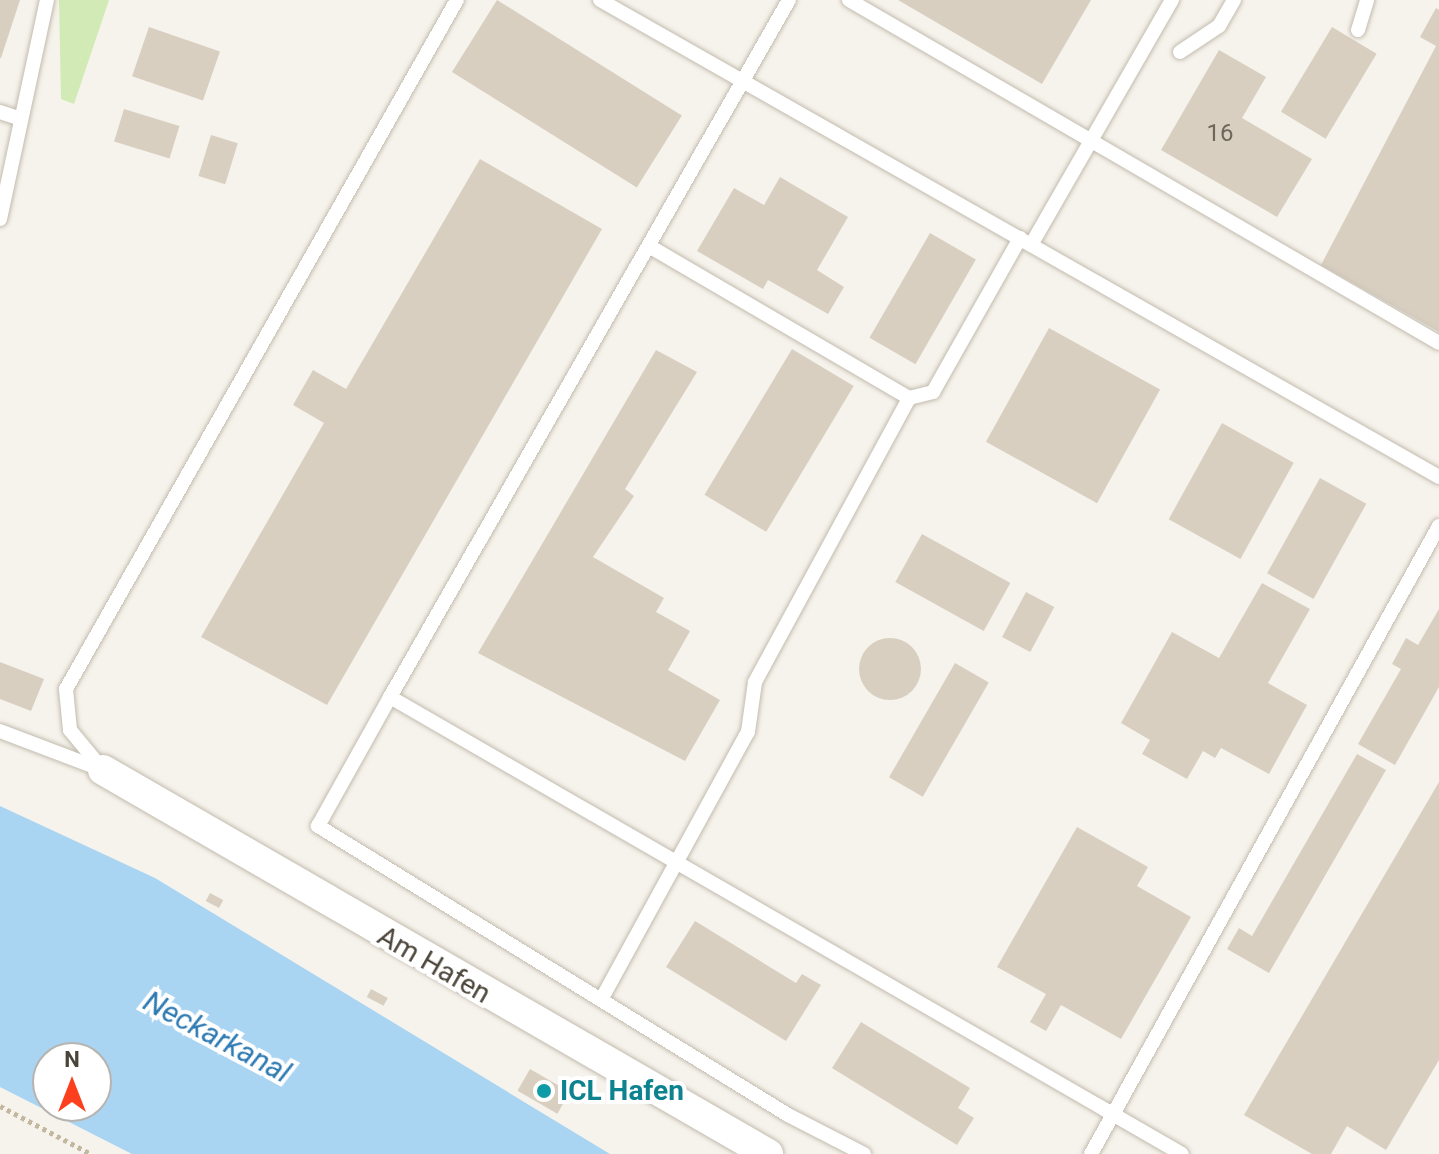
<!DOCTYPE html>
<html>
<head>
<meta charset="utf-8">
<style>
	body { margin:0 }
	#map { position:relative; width:1439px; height:1154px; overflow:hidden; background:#f6f3ec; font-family:Roboto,sans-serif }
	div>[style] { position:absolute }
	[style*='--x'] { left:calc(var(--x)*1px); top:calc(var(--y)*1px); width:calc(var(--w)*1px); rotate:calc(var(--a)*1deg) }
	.green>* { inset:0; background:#d2eab5 }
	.water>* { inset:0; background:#a9d4f2 }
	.building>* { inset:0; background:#d8cfc1; transform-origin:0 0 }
	.round { border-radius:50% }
	.path>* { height:5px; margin-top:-2.5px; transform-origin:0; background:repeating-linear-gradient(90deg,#c4b79f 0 4px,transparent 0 8px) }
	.roads { filter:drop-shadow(0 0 2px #c2bbae) drop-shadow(0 0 2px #c2bbae) }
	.service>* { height:14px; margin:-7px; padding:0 7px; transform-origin:7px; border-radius:7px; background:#fff }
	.minor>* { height:30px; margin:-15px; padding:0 15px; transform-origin:15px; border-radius:15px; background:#fff }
	.dots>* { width:22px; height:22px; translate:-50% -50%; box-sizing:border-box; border:4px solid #fff; border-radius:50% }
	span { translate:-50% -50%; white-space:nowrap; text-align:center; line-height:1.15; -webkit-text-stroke:8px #fff; paint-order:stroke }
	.number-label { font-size:24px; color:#6e675b }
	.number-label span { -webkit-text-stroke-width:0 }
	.street-label { font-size:28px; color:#4b4439 }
	.culture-label { font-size:28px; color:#0d838f; font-weight:700 }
	.left { translate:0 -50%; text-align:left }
	.water-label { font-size:30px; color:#2e7ab2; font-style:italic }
	.north { position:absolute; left:32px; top:1042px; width:80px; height:80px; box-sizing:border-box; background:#fff; border:2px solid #b7b4b0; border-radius:50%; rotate:0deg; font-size:22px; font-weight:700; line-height:32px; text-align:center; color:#4b4439 }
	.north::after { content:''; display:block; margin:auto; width:28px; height:36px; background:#fc3f1d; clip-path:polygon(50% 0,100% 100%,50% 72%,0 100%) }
</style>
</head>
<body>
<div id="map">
	<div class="green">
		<i style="clip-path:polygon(59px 0,109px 0,74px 104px,61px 99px)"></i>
	</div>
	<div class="water">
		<i style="clip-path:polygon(evenodd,0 806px,155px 878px,610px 1154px,132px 1154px,0 1087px,0 806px,48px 1058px,96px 1058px,96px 1106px,48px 1106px,48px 1058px)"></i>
	</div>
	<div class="building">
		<i style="clip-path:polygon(0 0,20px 0,1px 58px,0 58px)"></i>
		<i style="left:497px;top:0;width:218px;height:85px;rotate:32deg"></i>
		<i style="clip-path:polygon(898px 0,1091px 0,1042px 84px)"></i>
		<i style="clip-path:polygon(1436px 8px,1439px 10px,1439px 332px,1321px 265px,1436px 46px,1420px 37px)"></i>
		<i style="left:149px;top:27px;width:75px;height:52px;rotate:19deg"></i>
		<i style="left:1332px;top:27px;width:52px;height:99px;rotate:31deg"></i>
		<i style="clip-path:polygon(1219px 50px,1266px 77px,1242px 118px,1312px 159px,1277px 217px,1161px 150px)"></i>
		<i style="left:124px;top:109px;width:58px;height:34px;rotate:17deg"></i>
		<i style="left:211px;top:135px;width:28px;height:43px;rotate:17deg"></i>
		<i style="clip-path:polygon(480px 159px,602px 229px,327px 705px,201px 637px,324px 423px,293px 405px,313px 370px,346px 389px)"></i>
		<i style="clip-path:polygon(780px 177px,848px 217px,817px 270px,844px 287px,828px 314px,768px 280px,763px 289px,697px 251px,734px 188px,764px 205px)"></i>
		<i style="left:930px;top:233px;width:53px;height:121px;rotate:30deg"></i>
		<i style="left:1049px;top:328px;width:127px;height:130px;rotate:29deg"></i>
		<i style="left:792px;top:349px;width:72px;height:170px;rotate:31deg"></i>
		<i style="clip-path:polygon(656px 350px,697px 372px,625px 489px,634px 496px,593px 557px,664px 598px,656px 612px,690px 631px,668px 670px,720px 700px,685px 761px,478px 653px)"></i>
		<i style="left:1222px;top:423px;width:82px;height:110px;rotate:29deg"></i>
		<i style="left:1320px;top:478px;width:53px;height:109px;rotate:29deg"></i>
		<i style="left:922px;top:534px;width:101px;height:55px;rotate:29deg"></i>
		<i style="clip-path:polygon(1262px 583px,1310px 609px,1268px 683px,1307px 705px,1269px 774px,1221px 748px,1215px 758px,1203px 751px,1187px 779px,1142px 754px,1150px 740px,1121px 723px,1172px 632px,1219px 658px)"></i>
		<i style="left:1026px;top:592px;width:32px;height:51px;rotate:28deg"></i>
		<i style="clip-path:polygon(1439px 609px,1439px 687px,1395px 765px,1358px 744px,1401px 669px,1392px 664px,1406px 638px,1418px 645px)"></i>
		<i class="round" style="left:859px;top:638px;width:62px;height:62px"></i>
		<i style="clip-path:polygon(0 662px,44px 679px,31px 711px,0 699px)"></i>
		<i style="left:955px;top:663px;width:39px;height:132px;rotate:30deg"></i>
		<i style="clip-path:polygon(1357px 754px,1386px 770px,1269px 973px,1227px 949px,1239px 928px,1252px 936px)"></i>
		<i style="clip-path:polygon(1439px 782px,1439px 1060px,1386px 1150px,1347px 1126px,1331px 1154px,1312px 1154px,1244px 1115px)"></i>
		<i style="clip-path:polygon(1077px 827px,1148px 867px,1137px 886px,1191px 917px,1121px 1039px,1061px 1005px,1046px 1031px,1030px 1022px,1046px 994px,997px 967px)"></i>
		<i style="left:210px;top:893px;width:15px;height:9px;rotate:28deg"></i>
		<i style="clip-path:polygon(695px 921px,796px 983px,802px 974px,821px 985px,786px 1041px,666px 967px)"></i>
		<i style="left:371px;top:989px;width:19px;height:9px;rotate:28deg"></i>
		<i style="clip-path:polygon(861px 1022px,970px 1088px,958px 1108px,974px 1118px,957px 1145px,832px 1068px)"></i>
		<i style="left:530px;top:1069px;width:46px;height:25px;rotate:30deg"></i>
	</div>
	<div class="path">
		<i style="--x:0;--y:1106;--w:103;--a:27.8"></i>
	</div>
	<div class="roads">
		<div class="service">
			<i style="--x:600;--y:0;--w:965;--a:29.62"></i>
			<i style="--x:849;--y:0;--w:682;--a:30.17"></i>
			<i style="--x:1358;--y:30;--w:31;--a:-73"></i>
			<i style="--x:1180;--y:52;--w:47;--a:-33.7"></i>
			<i style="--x:1219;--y:26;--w:30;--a:-60"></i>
			<i style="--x:0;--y:112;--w:22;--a:18"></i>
			<i style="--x:0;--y:219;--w:224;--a:-77.9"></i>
			<i style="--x:1031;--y:245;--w:283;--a:-60.1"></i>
			<i style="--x:909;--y:398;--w:25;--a:-14"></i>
			<i style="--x:933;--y:392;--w:177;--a:-60.5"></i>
			<i style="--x:390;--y:697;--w:803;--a:-60.21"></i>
			<i style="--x:0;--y:731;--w:107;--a:20.8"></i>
			<i style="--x:103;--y:770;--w:52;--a:-129.5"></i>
			<i style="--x:70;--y:730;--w:41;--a:-95.6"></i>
			<i style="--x:66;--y:689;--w:792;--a:-60.43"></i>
			<i style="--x:601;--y:1000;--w:306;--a:-61.3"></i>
			<i style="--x:748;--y:732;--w:50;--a:-82"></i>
			<i style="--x:755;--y:682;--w:323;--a:-61.5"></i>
			<i style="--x:909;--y:398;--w:301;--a:-149.7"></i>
			<i style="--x:864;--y:1154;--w:85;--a:-152.8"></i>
			<i style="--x:788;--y:1115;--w:552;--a:-148.41"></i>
			<i style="--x:318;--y:826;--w:148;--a:-60.8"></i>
			<i style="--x:390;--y:697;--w:914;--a:29.99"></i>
			<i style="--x:1091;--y:1154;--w:718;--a:-61.01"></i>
		</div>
		<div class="minor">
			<i style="--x:103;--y:770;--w:768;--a:30"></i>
		</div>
	</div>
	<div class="dots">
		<i style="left:544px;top:1091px;background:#0f9aa8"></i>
	</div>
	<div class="number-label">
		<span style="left:1220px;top:134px">16</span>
	</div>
	<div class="street-label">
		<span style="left:434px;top:965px;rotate:30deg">Am Hafen</span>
	</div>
	<div class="culture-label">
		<span class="left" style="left:560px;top:1091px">ICL Hafen</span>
	</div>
	<div class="water-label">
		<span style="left:217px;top:1037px;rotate:28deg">Neckarkanal</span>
	</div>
	<div class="north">N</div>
</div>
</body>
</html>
